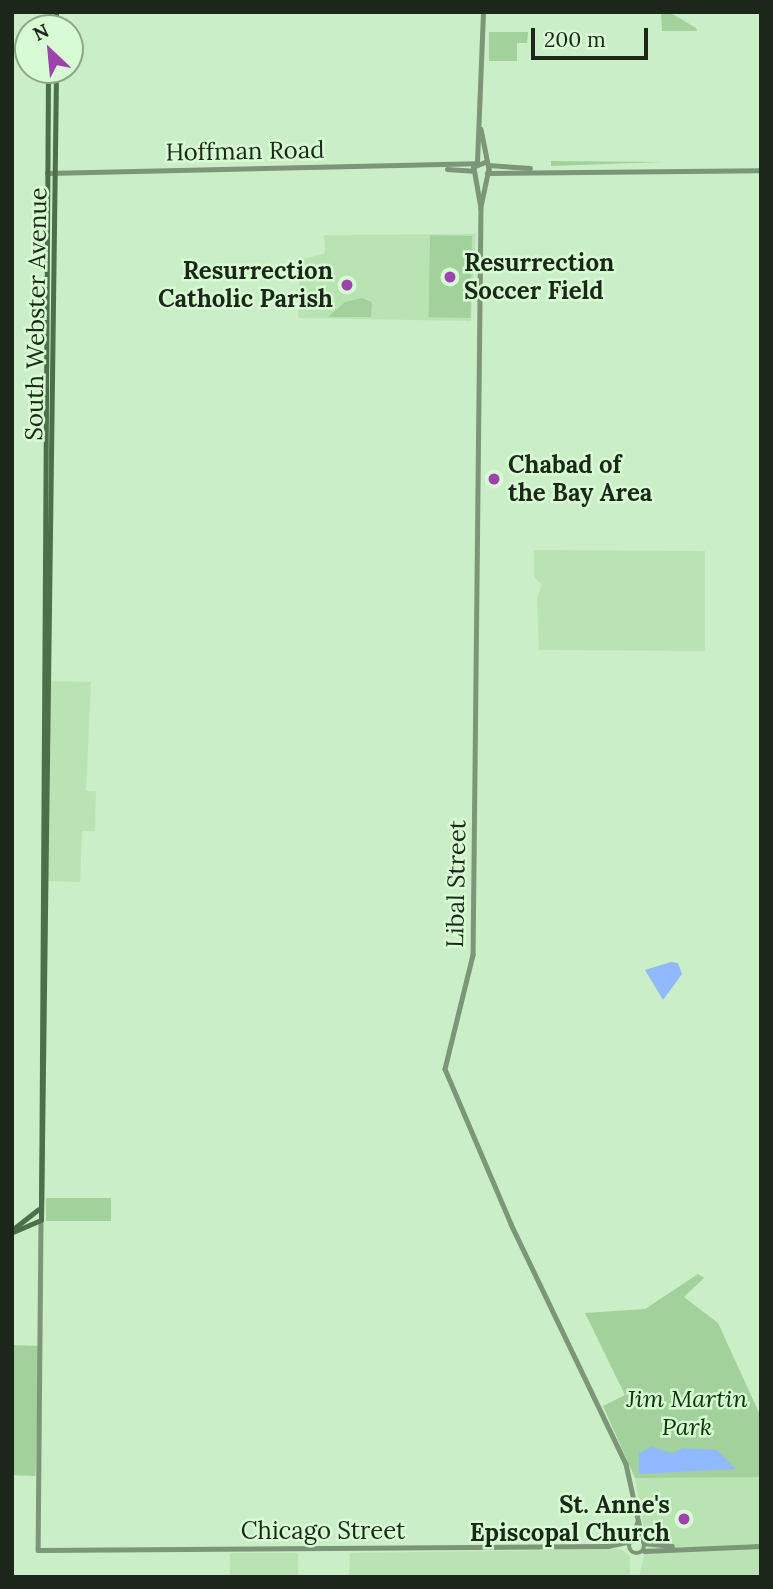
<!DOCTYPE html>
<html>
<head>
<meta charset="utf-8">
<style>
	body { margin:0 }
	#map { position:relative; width:773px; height:1589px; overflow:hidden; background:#caeec5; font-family:Lora,serif }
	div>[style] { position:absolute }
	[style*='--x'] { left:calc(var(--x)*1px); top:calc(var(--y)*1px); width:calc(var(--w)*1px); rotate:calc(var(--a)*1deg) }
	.built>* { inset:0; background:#bae3b4; transform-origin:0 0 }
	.green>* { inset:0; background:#a2d19b; transform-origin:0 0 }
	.water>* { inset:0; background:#91b9ff }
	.tertiary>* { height:4.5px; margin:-2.25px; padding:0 2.25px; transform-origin:2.25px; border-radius:2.25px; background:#7d9579 }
	.tertiary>.ring { margin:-2.25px; padding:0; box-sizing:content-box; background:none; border:4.5px solid #7d9579; border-radius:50% }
	.secondary>* { height:4.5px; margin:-2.25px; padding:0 2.25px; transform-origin:2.25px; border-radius:2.25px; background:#4c7047 }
	.dots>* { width:19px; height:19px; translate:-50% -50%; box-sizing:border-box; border:4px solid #d7fbd2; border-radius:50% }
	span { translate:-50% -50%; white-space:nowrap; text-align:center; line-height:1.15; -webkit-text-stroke:5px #d7fbd2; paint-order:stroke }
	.street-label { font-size:24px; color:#1b2819 }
	.poi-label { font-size:24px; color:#1b2819; font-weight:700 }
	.left { translate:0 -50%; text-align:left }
	.right { translate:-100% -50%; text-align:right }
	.park-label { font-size:24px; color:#0d3408; font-style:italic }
	.frame { position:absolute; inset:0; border:14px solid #1b2819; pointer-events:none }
	.north { position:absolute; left:14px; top:14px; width:70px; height:70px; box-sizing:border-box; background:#d7fbd2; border:2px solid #8ca788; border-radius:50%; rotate:334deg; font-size:19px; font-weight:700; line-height:28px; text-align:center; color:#1b2819 }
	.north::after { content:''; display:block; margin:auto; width:24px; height:32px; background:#9e43ae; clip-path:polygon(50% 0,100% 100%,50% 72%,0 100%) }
	.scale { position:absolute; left:531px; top:28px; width:117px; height:32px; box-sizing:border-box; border:4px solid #1b2819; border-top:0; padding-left:9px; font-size:21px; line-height:24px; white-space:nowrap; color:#1b2819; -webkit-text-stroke:5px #d7fbd2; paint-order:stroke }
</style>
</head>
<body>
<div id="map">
	<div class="built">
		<i style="clip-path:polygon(476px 234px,471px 321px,298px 318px,300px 260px,325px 253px,324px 235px)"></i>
		<i style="clip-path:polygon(534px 550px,705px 551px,705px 651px,539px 650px,537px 598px,542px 585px,534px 577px)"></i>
		<i style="clip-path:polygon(47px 681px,91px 682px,86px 791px,96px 791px,95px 831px,82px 831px,80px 882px,45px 881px)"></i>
		<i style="clip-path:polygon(761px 1477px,761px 1577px,639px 1577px,647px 1543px,635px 1478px)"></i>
		<i style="clip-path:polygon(621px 1549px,630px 1556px,630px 1577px,349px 1577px,350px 1553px)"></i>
		<i style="left:230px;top:1553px;width:68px;height:24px"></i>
	</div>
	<div class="green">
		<i style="clip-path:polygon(669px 12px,696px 28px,697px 31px,662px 31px,661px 13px)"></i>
		<i style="clip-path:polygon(489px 32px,528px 32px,527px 43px,517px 43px,517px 61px,489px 61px)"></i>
		<i style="clip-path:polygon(551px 161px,664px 162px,551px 166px)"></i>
		<i style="left:472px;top:236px;width:82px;height:42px;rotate:91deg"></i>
		<i style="clip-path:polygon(362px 298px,372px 302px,371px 317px,328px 317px,345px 302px)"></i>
		<i style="left:111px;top:1198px;width:23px;height:65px;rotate:90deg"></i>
		<i style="clip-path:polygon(698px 1274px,704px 1278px,684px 1297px,718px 1323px,761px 1417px,761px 1477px,635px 1478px,603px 1406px,625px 1395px,585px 1313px,645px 1309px)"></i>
		<i style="left:12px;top:1345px;width:28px;height:130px;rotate:2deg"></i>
	</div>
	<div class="water">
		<i style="clip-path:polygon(671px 962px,678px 963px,682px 974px,663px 1000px,645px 970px)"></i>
		<i style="clip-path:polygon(651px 1447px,673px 1453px,683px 1448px,717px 1450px,736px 1469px,639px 1474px,639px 1453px)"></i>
	</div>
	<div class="tertiary">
		<i style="--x:481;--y:129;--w:41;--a:78.7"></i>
		<i style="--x:489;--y:169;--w:40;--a:102"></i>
		<i style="--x:481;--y:208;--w:747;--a:90.61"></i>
		<i style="--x:473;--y:955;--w:117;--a:103.8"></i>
		<i style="--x:445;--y:1069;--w:168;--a:66.9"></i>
		<i style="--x:511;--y:1224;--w:266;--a:64.4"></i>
		<i style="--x:626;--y:1464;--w:79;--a:77.6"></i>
		<i style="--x:477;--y:162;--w:150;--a:-87.7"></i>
		<i style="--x:488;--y:165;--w:42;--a:4.1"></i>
		<i style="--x:447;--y:169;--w:26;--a:4"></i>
		<i style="--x:47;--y:173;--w:428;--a:-1.3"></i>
		<i style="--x:487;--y:173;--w:274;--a:-0.6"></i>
		<i style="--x:480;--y:205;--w:39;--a:-100"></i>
		<i style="--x:473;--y:167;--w:13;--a:-23"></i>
		<i style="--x:41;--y:1220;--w:330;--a:90.5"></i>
		<i style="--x:38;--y:1550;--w:570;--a:-0.4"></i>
		<i style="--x:608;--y:1546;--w:25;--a:-12"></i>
		<i class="ring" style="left:629px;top:1538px;width:11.5px;height:11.5px"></i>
		<i style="--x:633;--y:1540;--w:18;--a:-77"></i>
		<i style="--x:644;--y:1543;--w:28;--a:6"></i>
		<i style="--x:644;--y:1551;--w:117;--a:-2.4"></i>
	</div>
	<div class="secondary">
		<i style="--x:49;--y:28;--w:16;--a:-90"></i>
		<i style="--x:56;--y:28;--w:16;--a:-90"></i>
		<i style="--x:41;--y:1220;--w:1150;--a:-89.25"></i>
		<i style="--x:41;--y:1220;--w:1150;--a:-89.65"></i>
		<i style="--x:12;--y:1230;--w:33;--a:-38"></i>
		<i style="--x:13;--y:1232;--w:30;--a:-23"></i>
	</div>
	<div class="dots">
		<i style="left:450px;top:277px;background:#9e43ae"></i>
		<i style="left:347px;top:285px;background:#9e43ae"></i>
		<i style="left:494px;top:479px;background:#9e43ae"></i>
		<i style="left:684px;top:1519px;background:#9e43ae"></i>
	</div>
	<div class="street-label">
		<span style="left:245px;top:151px;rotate:-1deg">Hoffman Road</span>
		<span style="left:36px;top:314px;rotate:-89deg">South Webster Avenue</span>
		<span style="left:456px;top:884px;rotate:-89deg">Libal Street</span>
		<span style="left:323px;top:1531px">Chicago Street</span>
	</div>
	<div class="poi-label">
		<span class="left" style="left:464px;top:277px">Resurrection<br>Soccer Field</span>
		<span class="right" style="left:333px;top:285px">Resurrection<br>Catholic Parish</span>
		<span class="left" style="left:508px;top:479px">Chabad of<br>the Bay Area</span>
		<span class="right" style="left:670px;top:1519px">St. Anne's<br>Episcopal Church</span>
	</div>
	<div class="park-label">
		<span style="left:687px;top:1413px">Jim Martin<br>Park</span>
	</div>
	<div class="frame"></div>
	<div class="north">N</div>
	<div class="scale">200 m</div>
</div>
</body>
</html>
